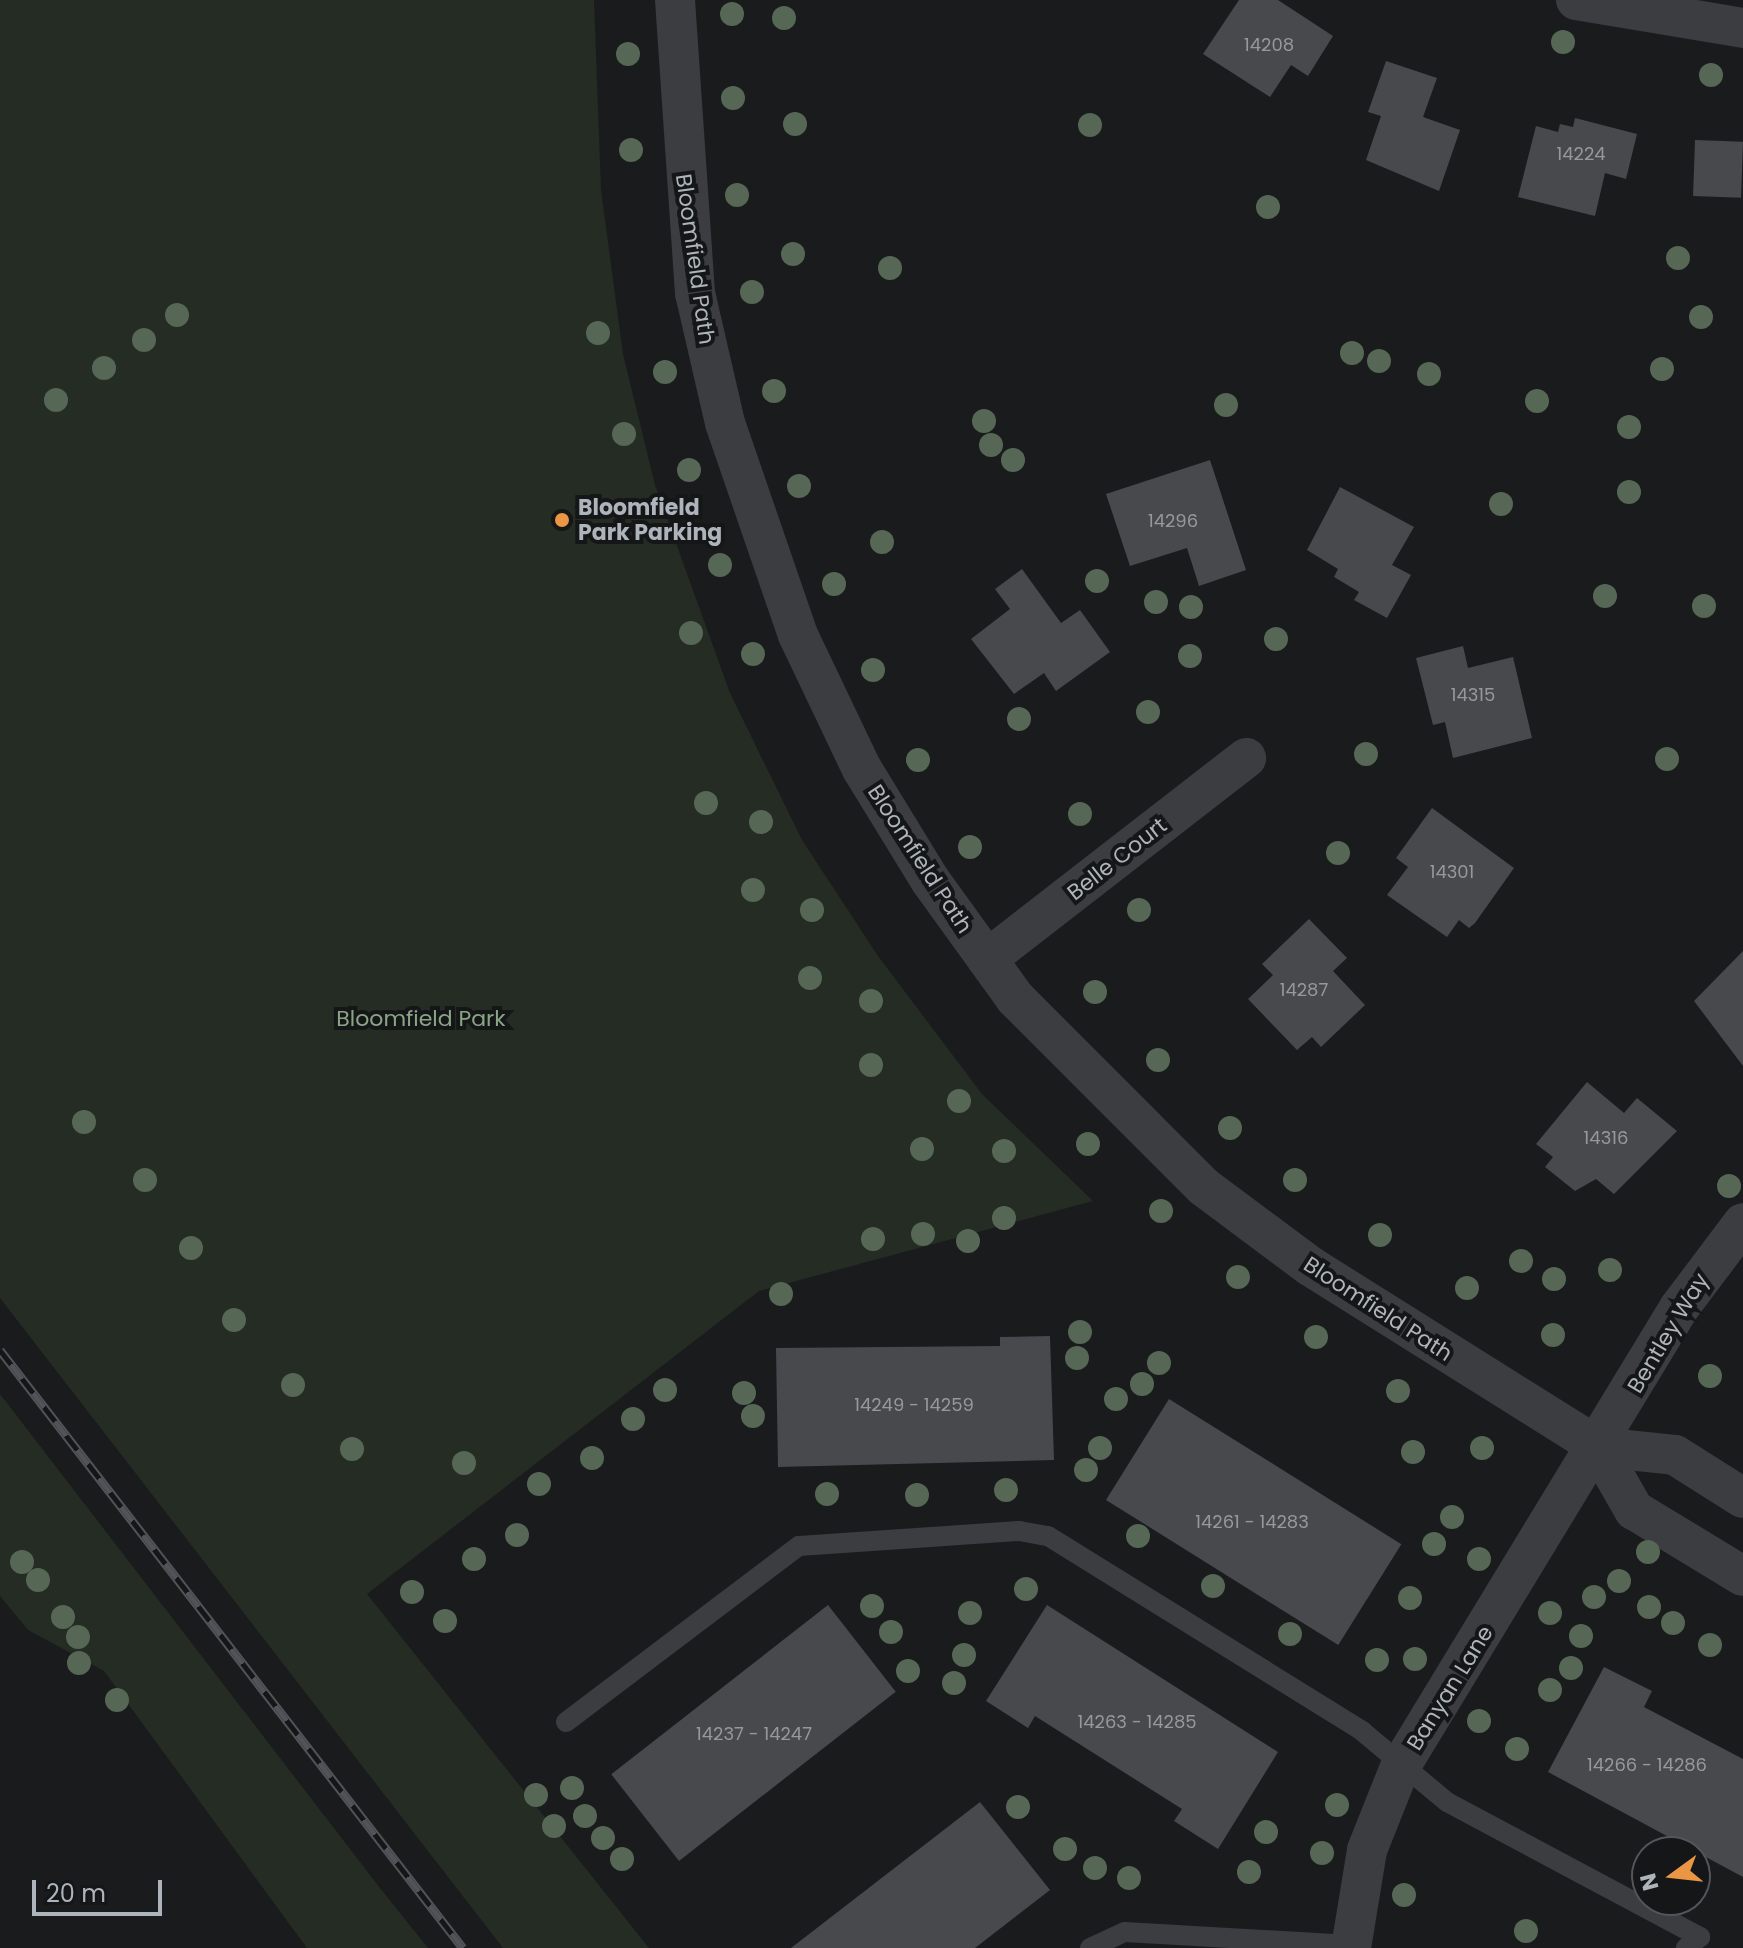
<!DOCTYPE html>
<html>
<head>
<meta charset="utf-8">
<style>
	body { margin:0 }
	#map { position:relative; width:1743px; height:1948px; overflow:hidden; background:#1a1b1c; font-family:Poppins,sans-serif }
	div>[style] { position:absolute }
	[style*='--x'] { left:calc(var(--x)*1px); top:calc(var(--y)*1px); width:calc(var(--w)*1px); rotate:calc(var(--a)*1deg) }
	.green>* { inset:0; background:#242c24 }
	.building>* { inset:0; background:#47494c; transform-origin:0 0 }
	.service>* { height:20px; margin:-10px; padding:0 10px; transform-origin:10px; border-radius:10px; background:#3b3d41 }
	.minor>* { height:40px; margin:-20px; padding:0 20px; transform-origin:20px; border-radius:20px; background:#3b3d41 }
	.rail>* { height:9px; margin-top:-4.5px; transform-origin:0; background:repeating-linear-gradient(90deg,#151617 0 18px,#505458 0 36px); box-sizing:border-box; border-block:2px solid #505458 }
	.trees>* { width:24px; height:24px; margin:-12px; border-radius:50%; background:#576756 }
	.dots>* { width:22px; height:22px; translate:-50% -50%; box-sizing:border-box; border:4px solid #151617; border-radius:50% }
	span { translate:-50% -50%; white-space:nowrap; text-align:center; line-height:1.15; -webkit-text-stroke:8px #151617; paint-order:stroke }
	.number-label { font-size:18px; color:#94999f }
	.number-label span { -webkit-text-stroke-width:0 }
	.street-label { font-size:22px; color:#adb4bb }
	.poi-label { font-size:22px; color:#adb4bb; font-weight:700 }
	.left { translate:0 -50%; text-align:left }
	.park-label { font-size:22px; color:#89a586 }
	.north { position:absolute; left:1631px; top:1836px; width:80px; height:80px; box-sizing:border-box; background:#151617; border:2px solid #525559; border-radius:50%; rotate:255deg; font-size:22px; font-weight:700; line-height:32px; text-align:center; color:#adb4bb }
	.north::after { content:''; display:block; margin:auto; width:28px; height:36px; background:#ea9645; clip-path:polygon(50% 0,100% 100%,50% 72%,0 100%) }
	.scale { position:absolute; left:32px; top:1880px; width:130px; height:36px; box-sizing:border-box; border:4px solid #adb4bb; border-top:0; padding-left:10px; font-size:24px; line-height:28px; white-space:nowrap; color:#adb4bb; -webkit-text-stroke:6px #151617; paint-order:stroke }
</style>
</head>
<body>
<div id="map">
	<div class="green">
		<i style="clip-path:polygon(0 0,594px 0,601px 190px,623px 354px,655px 485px,730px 693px,802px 840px,878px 956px,982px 1094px,1093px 1201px,759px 1291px,367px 1594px,649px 1948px,503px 1948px,0 1298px)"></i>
		<i style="clip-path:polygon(0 1394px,380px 1888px,428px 1948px,307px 1948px,104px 1671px,28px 1630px,0 1596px)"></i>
	</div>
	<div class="building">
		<i style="clip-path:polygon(1239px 0,1278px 0,1333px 36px,1308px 76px,1291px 65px,1270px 97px,1203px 54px)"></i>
		<i style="clip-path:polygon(1386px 61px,1437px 78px,1423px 117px,1460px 130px,1439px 191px,1366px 160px,1381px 116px,1368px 112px)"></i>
		<i style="clip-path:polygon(1575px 118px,1637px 134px,1626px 179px,1605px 173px,1595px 216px,1518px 197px,1536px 126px,1558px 132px,1560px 124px,1573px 127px)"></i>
		<i style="left:1695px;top:140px;width:48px;height:56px;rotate:2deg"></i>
		<i style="clip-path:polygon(1210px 460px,1246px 570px,1199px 586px,1187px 548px,1130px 566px,1106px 494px)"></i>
		<i style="clip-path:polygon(1340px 487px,1414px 527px,1392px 565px,1411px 575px,1387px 618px,1354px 600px,1359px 592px,1334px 577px,1338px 569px,1307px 550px)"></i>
		<i style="clip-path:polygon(1022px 569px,1061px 623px,1080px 610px,1110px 652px,1056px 691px,1044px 673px,1014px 694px,971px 639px,1010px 609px,995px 589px)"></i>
		<i style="clip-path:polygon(1463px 646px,1468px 668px,1513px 657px,1532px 738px,1453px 758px,1445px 722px,1433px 725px,1416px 658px)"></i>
		<i style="clip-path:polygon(1432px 808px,1514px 868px,1475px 923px,1469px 928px,1459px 920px,1447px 937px,1387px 895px,1408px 867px,1396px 858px)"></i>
		<i style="clip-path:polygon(1309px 919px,1347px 958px,1333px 971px,1365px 1005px,1321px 1047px,1312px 1037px,1297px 1050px,1248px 999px,1273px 975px,1262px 964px)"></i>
		<i style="clip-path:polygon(1743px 951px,1743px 1066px,1694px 1001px)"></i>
		<i style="clip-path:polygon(1587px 1082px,1624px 1113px,1637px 1098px,1677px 1131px,1614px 1194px,1596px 1179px,1575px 1191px,1545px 1167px,1553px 1157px,1536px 1144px)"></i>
		<i style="clip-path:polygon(1050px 1336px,1054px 1460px,778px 1467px,776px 1348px,1000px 1346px,1000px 1337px)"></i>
		<i style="left:1169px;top:1399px;width:274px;height:119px;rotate:32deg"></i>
		<i style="left:828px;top:1605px;width:110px;height:275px;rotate:52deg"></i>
		<i style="clip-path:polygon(1047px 1605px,1278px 1752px,1218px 1849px,1174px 1821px,1182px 1809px,1035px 1716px,1028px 1728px,986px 1701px)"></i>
		<i style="clip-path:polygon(1604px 1667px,1652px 1691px,1644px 1707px,1743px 1759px,1743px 1877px,1548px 1772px)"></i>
		<i style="clip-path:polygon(980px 1802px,1050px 1890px,975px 1948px,791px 1948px)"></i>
	</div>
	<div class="service">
		<i style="--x:566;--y:1722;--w:292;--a:-37.1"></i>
		<i style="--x:799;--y:1546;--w:221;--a:-3.9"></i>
		<i style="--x:1019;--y:1531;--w:29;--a:10"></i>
		<i style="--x:1048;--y:1536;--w:370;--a:31.8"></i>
		<i style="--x:1362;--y:1731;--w:111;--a:39.9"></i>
		<i style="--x:1447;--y:1802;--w:287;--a:28.1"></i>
		<i style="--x:1700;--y:1937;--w:18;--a:142"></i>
		<i style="--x:1090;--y:1948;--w:38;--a:-25"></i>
		<i style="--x:1125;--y:1932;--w:226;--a:3.3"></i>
	</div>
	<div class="minor">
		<i style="--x:675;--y:0;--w:294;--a:86.1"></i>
		<i style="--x:695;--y:293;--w:133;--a:77"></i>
		<i style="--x:725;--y:423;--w:224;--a:71"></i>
		<i style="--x:798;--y:635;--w:148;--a:64.5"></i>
		<i style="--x:862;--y:769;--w:130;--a:58.5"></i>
		<i style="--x:930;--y:880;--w:145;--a:54.2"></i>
		<i style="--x:1015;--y:998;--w:267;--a:45"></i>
		<i style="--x:1204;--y:1187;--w:132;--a:36.7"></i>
		<i style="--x:1310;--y:1266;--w:340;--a:32.1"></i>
		<i style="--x:1598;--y:1447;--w:77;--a:5.9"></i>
		<i style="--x:1675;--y:1455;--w:80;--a:32.3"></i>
		<i style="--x:1576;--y:0;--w:169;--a:9.5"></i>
		<i style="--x:987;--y:959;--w:328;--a:-37.8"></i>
		<i style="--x:1598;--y:1447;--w:73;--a:60.3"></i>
		<i style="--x:1634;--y:1510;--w:127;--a:31.2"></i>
		<i style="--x:1351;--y:1948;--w:99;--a:-80.7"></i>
		<i style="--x:1367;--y:1850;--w:89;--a:-68.3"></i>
		<i style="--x:1400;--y:1767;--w:537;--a:-58.71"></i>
		<i style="--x:1679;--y:1308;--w:106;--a:-53"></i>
	</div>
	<div class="rail">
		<i style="--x:0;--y:1350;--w:756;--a:52.25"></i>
	</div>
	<div class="trees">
		<i style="left:732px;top:14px"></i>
		<i style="left:784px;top:18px"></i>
		<i style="left:1563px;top:42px"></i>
		<i style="left:628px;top:54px"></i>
		<i style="left:1711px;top:75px"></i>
		<i style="left:733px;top:98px"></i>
		<i style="left:795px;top:124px"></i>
		<i style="left:1090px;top:125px"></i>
		<i style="left:631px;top:150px"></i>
		<i style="left:737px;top:195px"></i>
		<i style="left:1268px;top:207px"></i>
		<i style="left:793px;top:254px"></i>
		<i style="left:1678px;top:258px"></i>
		<i style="left:890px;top:268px"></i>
		<i style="left:752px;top:292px"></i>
		<i style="left:177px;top:315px"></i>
		<i style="left:1701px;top:317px"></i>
		<i style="left:598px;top:333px"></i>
		<i style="left:144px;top:340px"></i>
		<i style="left:1352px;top:353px"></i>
		<i style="left:1379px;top:361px"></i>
		<i style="left:104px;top:368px"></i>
		<i style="left:1662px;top:369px"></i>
		<i style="left:665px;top:372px"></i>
		<i style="left:1429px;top:374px"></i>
		<i style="left:774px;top:391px"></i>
		<i style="left:56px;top:400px"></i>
		<i style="left:1537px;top:401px"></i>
		<i style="left:1226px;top:405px"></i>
		<i style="left:984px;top:421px"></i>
		<i style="left:1629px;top:427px"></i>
		<i style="left:624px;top:434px"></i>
		<i style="left:991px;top:445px"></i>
		<i style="left:1013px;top:460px"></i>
		<i style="left:689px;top:470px"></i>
		<i style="left:799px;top:486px"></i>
		<i style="left:1629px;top:492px"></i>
		<i style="left:1501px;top:504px"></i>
		<i style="left:882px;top:542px"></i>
		<i style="left:720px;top:565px"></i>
		<i style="left:1097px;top:581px"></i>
		<i style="left:834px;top:584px"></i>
		<i style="left:1605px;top:596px"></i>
		<i style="left:1156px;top:602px"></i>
		<i style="left:1704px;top:606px"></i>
		<i style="left:1191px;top:607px"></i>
		<i style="left:691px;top:633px"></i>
		<i style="left:1276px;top:639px"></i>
		<i style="left:753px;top:654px"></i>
		<i style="left:1190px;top:656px"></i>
		<i style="left:873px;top:670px"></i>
		<i style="left:1148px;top:712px"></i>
		<i style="left:1019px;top:719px"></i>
		<i style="left:1366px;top:754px"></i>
		<i style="left:1667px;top:759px"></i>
		<i style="left:918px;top:760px"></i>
		<i style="left:706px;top:803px"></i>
		<i style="left:1080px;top:814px"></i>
		<i style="left:761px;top:822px"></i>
		<i style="left:970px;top:847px"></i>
		<i style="left:1338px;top:853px"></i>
		<i style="left:753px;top:890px"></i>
		<i style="left:812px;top:910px"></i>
		<i style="left:1139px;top:910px"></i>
		<i style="left:810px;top:978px"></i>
		<i style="left:1095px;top:992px"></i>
		<i style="left:871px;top:1001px"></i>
		<i style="left:1158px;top:1060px"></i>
		<i style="left:871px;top:1065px"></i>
		<i style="left:959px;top:1101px"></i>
		<i style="left:84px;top:1122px"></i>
		<i style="left:1230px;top:1128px"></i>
		<i style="left:1088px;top:1144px"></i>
		<i style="left:922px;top:1149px"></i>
		<i style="left:1004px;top:1151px"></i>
		<i style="left:145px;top:1180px"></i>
		<i style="left:1295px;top:1180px"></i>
		<i style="left:1729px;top:1186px"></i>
		<i style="left:1161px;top:1211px"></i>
		<i style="left:1004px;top:1218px"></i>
		<i style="left:923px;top:1234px"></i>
		<i style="left:1380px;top:1235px"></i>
		<i style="left:873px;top:1239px"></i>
		<i style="left:968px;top:1241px"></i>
		<i style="left:191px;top:1248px"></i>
		<i style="left:1521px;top:1261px"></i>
		<i style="left:1610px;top:1270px"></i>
		<i style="left:1238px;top:1277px"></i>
		<i style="left:1554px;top:1279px"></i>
		<i style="left:1467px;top:1288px"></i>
		<i style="left:781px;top:1294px"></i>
		<i style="left:234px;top:1320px"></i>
		<i style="left:1080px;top:1332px"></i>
		<i style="left:1553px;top:1335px"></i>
		<i style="left:1316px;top:1337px"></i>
		<i style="left:1077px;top:1358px"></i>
		<i style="left:1159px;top:1363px"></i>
		<i style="left:1710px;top:1376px"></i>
		<i style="left:1142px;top:1384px"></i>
		<i style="left:293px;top:1385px"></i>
		<i style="left:665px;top:1390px"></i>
		<i style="left:1398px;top:1391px"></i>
		<i style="left:744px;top:1393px"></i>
		<i style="left:1116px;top:1399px"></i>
		<i style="left:753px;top:1416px"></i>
		<i style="left:633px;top:1419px"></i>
		<i style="left:1100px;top:1448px"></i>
		<i style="left:1482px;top:1448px"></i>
		<i style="left:352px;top:1449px"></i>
		<i style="left:1413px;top:1452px"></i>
		<i style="left:592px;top:1458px"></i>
		<i style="left:464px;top:1463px"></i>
		<i style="left:1086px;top:1470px"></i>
		<i style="left:539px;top:1484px"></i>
		<i style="left:1006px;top:1490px"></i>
		<i style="left:827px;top:1494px"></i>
		<i style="left:917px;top:1495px"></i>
		<i style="left:1452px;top:1517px"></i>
		<i style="left:517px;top:1535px"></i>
		<i style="left:1138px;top:1536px"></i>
		<i style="left:1434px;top:1544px"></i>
		<i style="left:1648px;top:1552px"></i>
		<i style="left:474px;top:1559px"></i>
		<i style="left:1479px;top:1559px"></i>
		<i style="left:22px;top:1562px"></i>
		<i style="left:38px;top:1580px"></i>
		<i style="left:1619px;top:1581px"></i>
		<i style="left:1213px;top:1586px"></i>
		<i style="left:1026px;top:1589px"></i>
		<i style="left:412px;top:1592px"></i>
		<i style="left:1594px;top:1597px"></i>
		<i style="left:1410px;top:1598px"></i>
		<i style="left:872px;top:1606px"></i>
		<i style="left:1649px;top:1607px"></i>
		<i style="left:970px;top:1613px"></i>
		<i style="left:1550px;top:1613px"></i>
		<i style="left:63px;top:1617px"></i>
		<i style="left:445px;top:1621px"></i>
		<i style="left:1673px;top:1623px"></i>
		<i style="left:891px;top:1632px"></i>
		<i style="left:1290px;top:1634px"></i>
		<i style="left:1581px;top:1636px"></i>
		<i style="left:78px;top:1637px"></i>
		<i style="left:1710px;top:1645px"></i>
		<i style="left:964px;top:1655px"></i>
		<i style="left:1415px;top:1659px"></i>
		<i style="left:1377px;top:1660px"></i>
		<i style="left:79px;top:1663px"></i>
		<i style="left:1571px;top:1668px"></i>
		<i style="left:908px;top:1671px"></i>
		<i style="left:954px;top:1683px"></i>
		<i style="left:1550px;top:1690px"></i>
		<i style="left:117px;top:1700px"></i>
		<i style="left:1479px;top:1721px"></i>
		<i style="left:1517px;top:1749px"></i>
		<i style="left:572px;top:1788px"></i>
		<i style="left:536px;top:1795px"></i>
		<i style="left:1337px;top:1805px"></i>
		<i style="left:1018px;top:1807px"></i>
		<i style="left:585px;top:1816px"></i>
		<i style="left:554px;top:1826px"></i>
		<i style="left:1266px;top:1832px"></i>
		<i style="left:603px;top:1838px"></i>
		<i style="left:1065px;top:1849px"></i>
		<i style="left:1322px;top:1853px"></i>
		<i style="left:622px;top:1859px"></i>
		<i style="left:1095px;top:1868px"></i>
		<i style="left:1249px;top:1872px"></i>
		<i style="left:1129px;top:1878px"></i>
		<i style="left:1404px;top:1895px"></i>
		<i style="left:1526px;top:1931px"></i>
	</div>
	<div class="dots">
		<i style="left:562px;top:520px;background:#ea9645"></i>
	</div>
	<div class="number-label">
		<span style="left:1269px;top:45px">14208</span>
		<span style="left:1581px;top:154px">14224</span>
		<span style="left:1173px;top:521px">14296</span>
		<span style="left:1473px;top:695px">14315</span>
		<span style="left:1452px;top:872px">14301</span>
		<span style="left:1304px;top:990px">14287</span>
		<span style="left:1606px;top:1138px">14316</span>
		<span style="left:914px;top:1405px">14249 - 14259</span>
		<span style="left:1252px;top:1522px">14261 - 14283</span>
		<span style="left:1137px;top:1722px">14263 - 14285</span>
		<span style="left:754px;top:1734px">14237 - 14247</span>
		<span style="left:1647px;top:1765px">14266 - 14286</span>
	</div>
	<div class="street-label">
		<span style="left:695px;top:259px;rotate:82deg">Bloomfield Path</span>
		<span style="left:920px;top:859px;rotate:57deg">Bloomfield Path</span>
		<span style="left:1117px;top:859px;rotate:-38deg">Belle Court</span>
		<span style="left:1378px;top:1309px;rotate:33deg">Bloomfield Path</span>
		<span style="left:1668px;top:1333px;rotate:-59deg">Bentley Way</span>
		<span style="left:1450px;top:1688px;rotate:-58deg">Banyan Lane</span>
	</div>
	<div class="poi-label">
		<span class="left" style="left:578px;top:520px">Bloomfield<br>Park Parking</span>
	</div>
	<div class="park-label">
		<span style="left:421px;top:1019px">Bloomfield Park</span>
	</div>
	<div class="north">N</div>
	<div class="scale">20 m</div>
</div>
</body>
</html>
